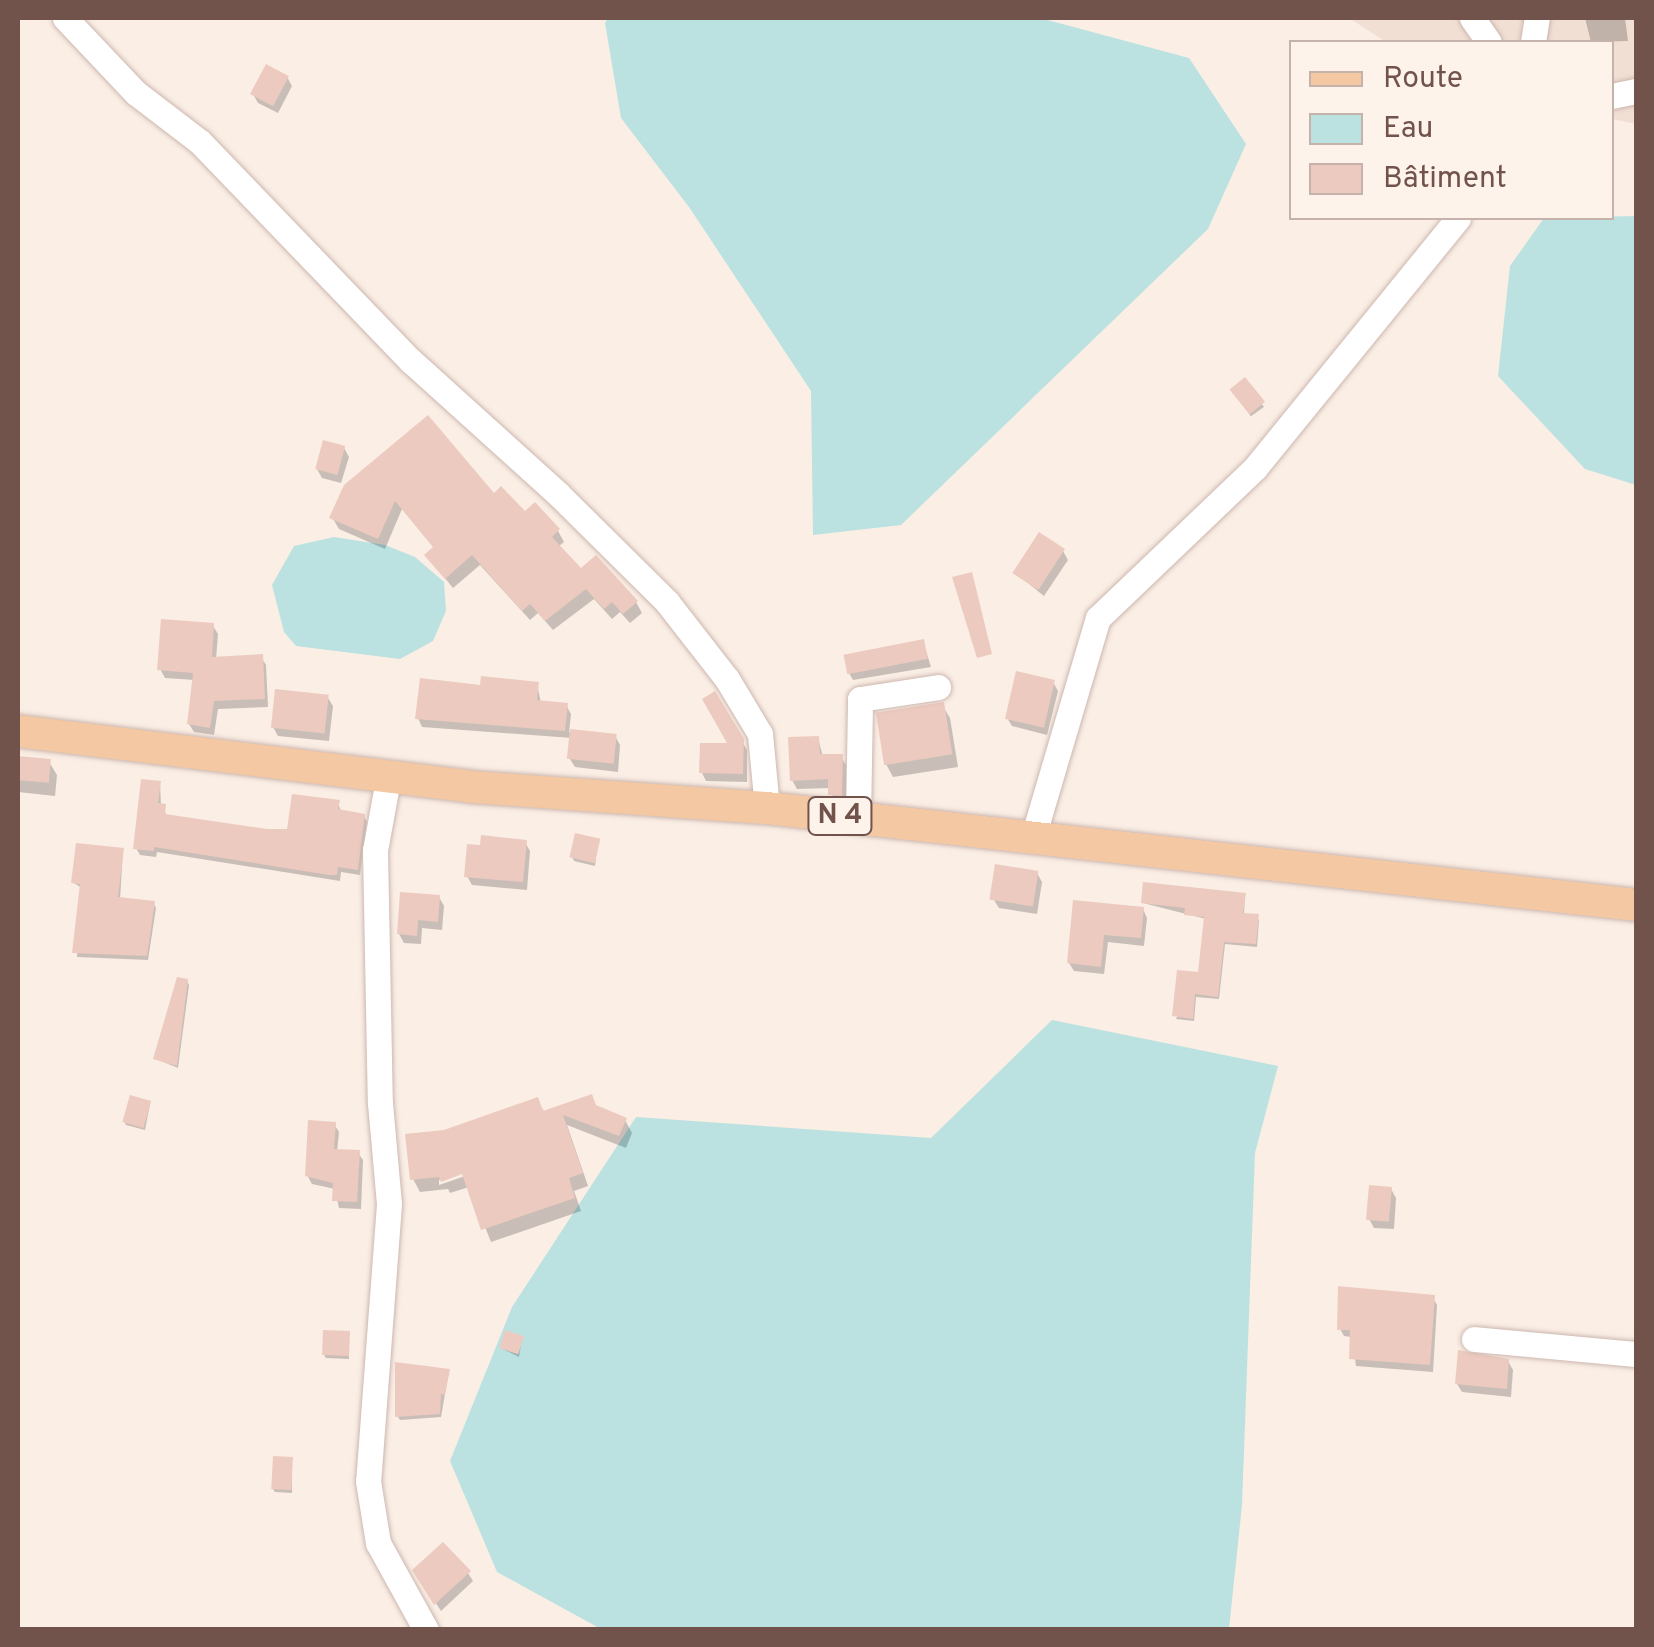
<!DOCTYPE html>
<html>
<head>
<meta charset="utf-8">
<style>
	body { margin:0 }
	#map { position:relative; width:1654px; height:1647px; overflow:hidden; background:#faeee5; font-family:Overpass,sans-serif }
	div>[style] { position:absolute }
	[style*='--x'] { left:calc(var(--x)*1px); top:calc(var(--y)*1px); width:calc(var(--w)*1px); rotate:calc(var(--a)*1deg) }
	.residential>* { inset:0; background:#f1dfd4 }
	.water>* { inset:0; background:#bbe2e1 }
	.shadow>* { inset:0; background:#0003; transform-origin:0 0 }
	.building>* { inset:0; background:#edcabf; transform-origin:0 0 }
	.roads { filter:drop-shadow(0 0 2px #cdb7af) drop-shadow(0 0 2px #cdb7af) }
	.minor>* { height:25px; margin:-12.5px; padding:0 12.5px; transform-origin:12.5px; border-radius:12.5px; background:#fff }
	.major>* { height:32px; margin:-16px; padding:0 16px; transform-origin:16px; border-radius:16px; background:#f3c8a2 }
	span { translate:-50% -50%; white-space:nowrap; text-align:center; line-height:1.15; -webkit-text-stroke:9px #fdf3ea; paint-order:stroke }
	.shield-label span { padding:2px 8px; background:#fdf3ea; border:2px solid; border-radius:8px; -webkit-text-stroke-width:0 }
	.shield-label { font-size:28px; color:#71534c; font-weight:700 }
	.frame { position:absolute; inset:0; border:20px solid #71534c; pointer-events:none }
	.legend { position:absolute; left:1289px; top:40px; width:325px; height:180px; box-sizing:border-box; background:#fdf3ea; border:2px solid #c5b3ab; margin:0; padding:12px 18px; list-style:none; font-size:30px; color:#71534c }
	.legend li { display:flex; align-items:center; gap:20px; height:50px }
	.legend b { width:50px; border:2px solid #c5b3ab }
</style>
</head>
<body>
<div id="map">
	<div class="residential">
		<i style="clip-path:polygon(1349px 18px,1636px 18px,1636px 124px,1612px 119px,1612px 42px,1386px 42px)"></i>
	</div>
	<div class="water">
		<i style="clip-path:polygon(608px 18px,1040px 18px,1189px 58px,1246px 144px,1208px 229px,901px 525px,813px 535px,811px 391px,689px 207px,621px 118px,605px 23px)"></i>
		<i style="clip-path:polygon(1636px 216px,1636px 485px,1585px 469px,1498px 376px,1510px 266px,1544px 218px)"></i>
		<i style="clip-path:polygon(334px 537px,385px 545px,415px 557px,444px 582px,446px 611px,433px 641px,400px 659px,296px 646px,284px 632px,272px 585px,294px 546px)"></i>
		<i style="clip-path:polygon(1052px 1020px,1278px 1066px,1255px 1153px,1242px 1505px,1229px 1629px,601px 1629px,497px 1572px,450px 1461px,512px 1307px,636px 1117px,931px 1138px)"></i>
	</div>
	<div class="shadow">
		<i style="clip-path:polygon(1585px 18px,1625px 18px,1628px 41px,1591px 42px)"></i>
		<i style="clip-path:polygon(287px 77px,292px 86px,278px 113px,258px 103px,253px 94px)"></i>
		<i style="left:1245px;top:380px;width:33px;height:16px;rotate:55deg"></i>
		<i style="clip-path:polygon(344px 448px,349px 457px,341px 483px,322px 478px,317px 469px)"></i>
		<i style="clip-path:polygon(346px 487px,493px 496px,558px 531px,564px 542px,558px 547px,580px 572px,636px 602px,642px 613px,630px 623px,620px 612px,612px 619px,594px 599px,553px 630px,538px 613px,530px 620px,480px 565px,453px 588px,427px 556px,435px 549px,402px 509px,385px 549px,339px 529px,332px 517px)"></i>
		<i style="clip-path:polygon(1063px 551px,1068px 560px,1044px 596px,1014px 572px)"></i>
		<i style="clip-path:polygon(213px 626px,218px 634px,216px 659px,261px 657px,266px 665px,268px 707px,218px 709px,214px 735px,194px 732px,189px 724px,195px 680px,165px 678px,160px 669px)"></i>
		<i style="clip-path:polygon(923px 641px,931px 667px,853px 680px,848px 671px)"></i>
		<i style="clip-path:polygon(1053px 682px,1058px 691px,1047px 735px,1012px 726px,1007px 718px)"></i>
		<i style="clip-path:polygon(537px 684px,541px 703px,566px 705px,571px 714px,569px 732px,615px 736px,620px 745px,618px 772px,575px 767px,570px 759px,572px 738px,422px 727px,418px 718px,483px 688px)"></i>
		<i style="clip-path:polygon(715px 695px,747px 750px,747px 782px,706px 781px,702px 773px,732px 746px)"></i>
		<i style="clip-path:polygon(328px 698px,333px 706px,329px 741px,278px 736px,273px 727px)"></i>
		<i style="clip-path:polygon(942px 705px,950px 718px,958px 767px,893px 777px,886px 764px)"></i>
		<i style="clip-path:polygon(818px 738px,823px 757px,841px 757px,846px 765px,846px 804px,835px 803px,830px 788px,797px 789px,792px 780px)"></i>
		<i style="clip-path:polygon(18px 759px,49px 762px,57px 775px,55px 796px,18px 792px)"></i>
		<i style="clip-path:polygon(160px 783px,161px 806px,168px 817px,289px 832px,338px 803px,341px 812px,364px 816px,367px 822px,360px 875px,341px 872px,340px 881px,157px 852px,156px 857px,140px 855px,136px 848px)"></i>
		<i style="clip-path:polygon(598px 841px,595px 866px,574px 861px,572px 857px)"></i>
		<i style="clip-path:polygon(525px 842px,530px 851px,527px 890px,472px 885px,467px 876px)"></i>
		<i style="clip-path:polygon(123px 850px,120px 900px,154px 904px,156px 908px,148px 960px,77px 957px,82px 888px,74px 883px)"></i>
		<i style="clip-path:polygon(1037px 873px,1042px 882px,1037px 914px,999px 908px,994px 900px)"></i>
		<i style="clip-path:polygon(1245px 895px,1244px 915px,1259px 920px,1257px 947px,1225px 944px,1219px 999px,1196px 997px,1194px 1021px,1176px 1019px,1200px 975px,1206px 919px,1143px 903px)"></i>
		<i style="clip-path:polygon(439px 897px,444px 906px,442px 930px,422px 928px,421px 944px,404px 943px,399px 934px)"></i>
		<i style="clip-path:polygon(1075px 903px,1143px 909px,1147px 918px,1144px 946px,1108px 942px,1104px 974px,1074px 971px,1069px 963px)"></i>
		<i style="clip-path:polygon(187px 981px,189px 985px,178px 1068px,156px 1059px)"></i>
		<i style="clip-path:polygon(evenodd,537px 1100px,545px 1113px,598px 1109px,625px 1120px,632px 1133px,626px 1148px,567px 1125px,588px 1186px,574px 1191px,581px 1211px,491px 1242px,469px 1187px,450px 1193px,448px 1189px,420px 1192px,413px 1179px,445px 1132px,537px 1100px,473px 1168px,474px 1173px,439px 1185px,439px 1180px,473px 1168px)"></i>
		<i style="clip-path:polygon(150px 1104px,145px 1130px,126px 1125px,124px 1121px)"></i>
		<i style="clip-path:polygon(334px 1124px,339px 1132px,337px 1152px,358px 1153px,363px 1160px,361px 1209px,339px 1208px,335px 1189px,312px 1184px,307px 1175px)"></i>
		<i style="clip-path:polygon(1391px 1189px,1396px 1198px,1394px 1229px,1374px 1228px,1369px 1219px)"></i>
		<i style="clip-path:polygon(1433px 1298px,1437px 1305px,1433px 1372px,1356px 1366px,1352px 1337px,1344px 1336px,1340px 1329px)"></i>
		<i style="clip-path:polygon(348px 1334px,349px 1359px,326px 1358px,324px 1355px)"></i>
		<i style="clip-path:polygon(522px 1338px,519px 1357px,501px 1348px)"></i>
		<i style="clip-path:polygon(1508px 1361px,1513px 1370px,1511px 1397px,1462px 1392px,1457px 1384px)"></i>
		<i style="clip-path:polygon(449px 1371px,441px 1417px,400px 1420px,398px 1417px)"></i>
		<i style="clip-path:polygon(292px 1460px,292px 1493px,275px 1492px,273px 1489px)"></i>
		<i style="clip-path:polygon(415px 1571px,468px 1573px,473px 1581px,441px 1611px)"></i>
	</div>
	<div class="building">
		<i style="left:266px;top:64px;width:26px;height:34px;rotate:28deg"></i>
		<i style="left:1245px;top:377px;width:32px;height:20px;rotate:51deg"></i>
		<i style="clip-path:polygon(428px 415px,494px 493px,501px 486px,525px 511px,535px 502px,560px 529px,552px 537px,581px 568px,596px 555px,638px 601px,623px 614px,612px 602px,604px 609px,586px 589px,545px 621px,530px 604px,522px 611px,472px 555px,445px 579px,424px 555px,433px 547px,395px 501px,378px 539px,329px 518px,344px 485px)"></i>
		<i style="left:323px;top:440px;width:23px;height:30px;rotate:15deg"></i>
		<i style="left:1039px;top:532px;width:31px;height:49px;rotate:33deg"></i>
		<i style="clip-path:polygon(972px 572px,992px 654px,977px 658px,952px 577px)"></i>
		<i style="clip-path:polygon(161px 619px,214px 623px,212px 657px,263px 654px,265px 699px,214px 701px,210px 728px,187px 724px,193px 673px,157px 670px)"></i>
		<i style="left:924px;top:639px;width:20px;height:82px;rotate:79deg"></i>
		<i style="left:1016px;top:671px;width:40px;height:49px;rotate:13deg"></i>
		<i style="clip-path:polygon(481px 676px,539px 682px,537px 700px,568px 703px,565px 731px,415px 719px,420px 678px,480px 685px)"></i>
		<i style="left:275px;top:689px;width:54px;height:39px;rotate:6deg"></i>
		<i style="clip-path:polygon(715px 691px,744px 739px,743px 774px,699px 773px,700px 743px,727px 743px,702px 699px)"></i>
		<i style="left:944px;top:702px;width:53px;height:69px;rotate:81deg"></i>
		<i style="left:570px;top:729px;width:47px;height:30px;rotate:6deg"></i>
		<i style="clip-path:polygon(819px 736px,820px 754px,843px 754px,842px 796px,828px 795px,828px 779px,790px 781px,788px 737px)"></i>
		<i style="left:18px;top:756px;width:33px;height:24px;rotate:5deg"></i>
		<i style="clip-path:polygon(141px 779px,161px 781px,158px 803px,166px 804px,165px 814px,267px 829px,287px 829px,292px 794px,340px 800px,338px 809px,365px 814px,358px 870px,338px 867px,337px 875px,329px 875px,154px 847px,154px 851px,133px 849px)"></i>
		<i style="left:575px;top:833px;width:26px;height:25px;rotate:13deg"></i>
		<i style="clip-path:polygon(481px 835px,527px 840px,523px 882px,464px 877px,467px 844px,480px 845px)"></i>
		<i style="clip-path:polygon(76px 843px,124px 848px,118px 897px,155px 901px,147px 956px,72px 953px,80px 884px,71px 883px)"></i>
		<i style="left:995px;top:864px;width:44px;height:36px;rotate:9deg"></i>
		<i style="clip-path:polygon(1143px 882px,1246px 893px,1243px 913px,1259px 914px,1256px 944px,1224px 942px,1218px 997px,1195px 994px,1193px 1019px,1172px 1016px,1177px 970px,1198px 972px,1204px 917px,1184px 915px,1185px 908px,1141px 903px)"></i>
		<i style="clip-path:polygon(400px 892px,440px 895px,438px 922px,418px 920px,417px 936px,397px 934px)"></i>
		<i style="clip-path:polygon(1073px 900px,1144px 907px,1141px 938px,1104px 935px,1101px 967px,1067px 963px)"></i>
		<i style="clip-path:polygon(177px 977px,188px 979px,177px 1066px,153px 1059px)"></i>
		<i style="clip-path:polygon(592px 1094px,596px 1105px,627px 1118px,619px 1136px,563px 1115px,583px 1173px,569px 1178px,575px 1198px,481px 1230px,462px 1174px,441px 1182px,439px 1177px,410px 1180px,405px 1134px,444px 1130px,538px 1097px,543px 1111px)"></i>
		<i style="left:130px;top:1095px;width:22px;height:28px;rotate:16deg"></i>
		<i style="clip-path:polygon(308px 1120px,336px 1122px,334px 1149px,360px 1150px,357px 1202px,332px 1201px,333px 1183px,305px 1176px)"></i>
		<i style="left:1369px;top:1185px;width:23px;height:35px;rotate:5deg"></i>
		<i style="clip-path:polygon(1338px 1286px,1435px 1295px,1430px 1365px,1349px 1359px,1350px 1330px,1337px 1330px)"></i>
		<i style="left:323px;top:1330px;width:27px;height:25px;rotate:2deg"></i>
		<i style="left:505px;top:1330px;width:20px;height:19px;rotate:18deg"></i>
		<i style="clip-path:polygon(1458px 1350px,1509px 1359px,1507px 1389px,1455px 1384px)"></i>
		<i style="clip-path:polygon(395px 1362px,450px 1369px,445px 1395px,441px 1394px,440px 1414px,395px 1417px)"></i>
		<i style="left:273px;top:1456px;width:20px;height:33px;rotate:3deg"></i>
		<i style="clip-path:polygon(443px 1542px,471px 1571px,434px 1605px,412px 1570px)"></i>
	</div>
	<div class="roads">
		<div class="minor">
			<i style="--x:65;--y:18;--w:103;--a:46.6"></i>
			<i style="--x:136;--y:93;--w:81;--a:37.4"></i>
			<i style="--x:200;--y:142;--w:304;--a:46.1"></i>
			<i style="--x:411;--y:361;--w:198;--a:42.1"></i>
			<i style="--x:558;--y:494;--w:153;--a:44.7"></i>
			<i style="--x:667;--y:602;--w:98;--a:52.1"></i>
			<i style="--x:727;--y:679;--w:64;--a:59"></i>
			<i style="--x:760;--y:734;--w:74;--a:84.6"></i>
			<i style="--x:1472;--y:18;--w:29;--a:55"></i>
			<i style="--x:1533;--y:42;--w:24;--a:-81"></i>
			<i style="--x:1612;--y:96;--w:25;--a:-12"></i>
			<i style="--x:389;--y:774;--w:77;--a:100.4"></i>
			<i style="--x:375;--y:850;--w:253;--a:88.9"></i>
			<i style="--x:380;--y:1103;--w:101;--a:84.9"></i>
			<i style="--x:389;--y:1204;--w:278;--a:94.3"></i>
			<i style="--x:368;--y:1481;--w:63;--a:80.8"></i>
			<i style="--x:378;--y:1543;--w:99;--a:61.1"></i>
			<i style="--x:858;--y:818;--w:119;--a:-89"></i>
			<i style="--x:860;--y:699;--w:79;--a:-8.7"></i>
			<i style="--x:1033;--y:837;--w:228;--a:-73.5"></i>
			<i style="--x:1098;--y:618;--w:217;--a:-43.7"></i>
			<i style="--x:1255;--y:468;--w:322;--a:-50.9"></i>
			<i style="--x:1474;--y:1339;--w:163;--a:5.3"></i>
		</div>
		<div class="major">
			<i style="--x:18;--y:731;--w:457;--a:7"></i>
			<i style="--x:472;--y:787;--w:296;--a:4.1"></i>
			<i style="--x:767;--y:808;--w:874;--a:6.37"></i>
		</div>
	</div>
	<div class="shield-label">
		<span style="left:840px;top:816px">N 4</span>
	</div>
	<div class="frame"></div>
	<ul class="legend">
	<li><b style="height:12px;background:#f3c8a2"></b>Route</li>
	<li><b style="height:28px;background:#bbe2e1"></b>Eau</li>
	<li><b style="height:28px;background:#edcabf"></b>Bâtiment</li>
	</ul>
</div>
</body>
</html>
